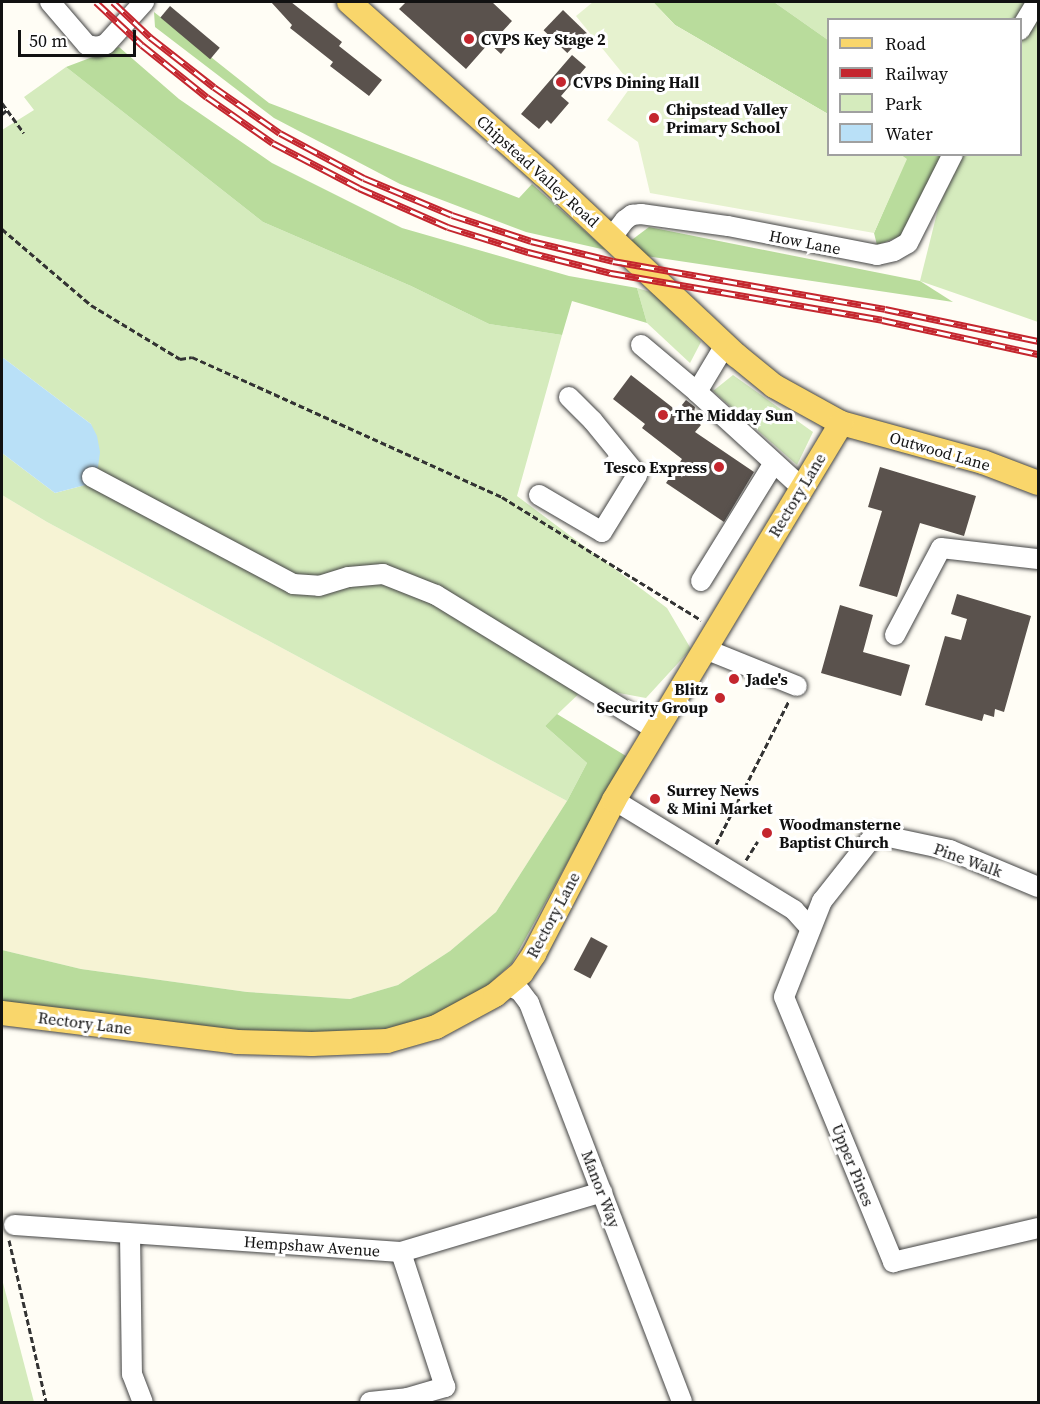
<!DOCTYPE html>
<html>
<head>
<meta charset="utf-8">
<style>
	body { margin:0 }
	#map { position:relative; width:1040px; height:1404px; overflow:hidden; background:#fffdf5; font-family:"Source Serif 4",serif }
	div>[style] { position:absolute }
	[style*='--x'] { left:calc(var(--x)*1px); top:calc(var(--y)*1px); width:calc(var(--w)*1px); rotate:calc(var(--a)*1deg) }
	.farmland>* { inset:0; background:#f6f3d4 }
	.green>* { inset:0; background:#d5ebbd }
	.forest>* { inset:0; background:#b9dc9c }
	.pitch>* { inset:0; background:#e6f2cf }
	.water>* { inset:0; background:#b9e0f7 }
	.building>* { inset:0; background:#5a524d; transform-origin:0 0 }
	.path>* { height:3px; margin-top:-1.5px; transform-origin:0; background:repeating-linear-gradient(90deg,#333 0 6px,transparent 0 9px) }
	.roads { filter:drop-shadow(0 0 2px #444) drop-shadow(0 0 2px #444) }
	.minor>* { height:20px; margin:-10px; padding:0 10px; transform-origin:10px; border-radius:10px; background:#fff }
	.major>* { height:24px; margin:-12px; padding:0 12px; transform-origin:12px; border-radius:12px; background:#f9d66b }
	.rail>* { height:7px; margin-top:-3.5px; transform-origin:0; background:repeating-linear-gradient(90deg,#fff 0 14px,#c4262e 0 28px); box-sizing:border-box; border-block:2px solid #c4262e }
	.dots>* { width:16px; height:16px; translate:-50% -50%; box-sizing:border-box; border:3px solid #fff; border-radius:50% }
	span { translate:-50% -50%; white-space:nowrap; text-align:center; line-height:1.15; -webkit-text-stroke:6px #fff; paint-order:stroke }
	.poi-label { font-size:16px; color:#111; font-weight:700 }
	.left { translate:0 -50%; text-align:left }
	.right { translate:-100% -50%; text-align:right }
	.street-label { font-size:16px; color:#111 }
	.frame { position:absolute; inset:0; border:3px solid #111; pointer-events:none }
	.legend { position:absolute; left:827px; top:18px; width:195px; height:138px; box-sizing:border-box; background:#fff; border:2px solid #a0a0a0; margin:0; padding:8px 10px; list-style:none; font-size:18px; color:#111 }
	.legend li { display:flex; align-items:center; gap:12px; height:30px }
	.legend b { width:30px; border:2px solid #a0a0a0 }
	.scale { position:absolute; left:18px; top:30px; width:118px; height:27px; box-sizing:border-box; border:3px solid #111; border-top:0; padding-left:8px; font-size:18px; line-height:21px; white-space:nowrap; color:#111; -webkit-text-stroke:4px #fff; paint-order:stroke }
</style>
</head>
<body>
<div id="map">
	<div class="farmland">
		<i style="clip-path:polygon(2px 495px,47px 522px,567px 801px,496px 912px,450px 951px,398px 985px,350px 999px,247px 992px,81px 969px,2px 950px)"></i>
	</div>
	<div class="green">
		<i style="clip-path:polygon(774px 2px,1027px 2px,1014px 19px,828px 20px,828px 40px)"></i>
		<i style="clip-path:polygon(1038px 2px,1038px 322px,920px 281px,939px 205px,963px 155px,1020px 154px,1021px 33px)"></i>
		<i style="clip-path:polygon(66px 67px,263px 222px,411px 286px,489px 324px,562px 335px,517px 496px,667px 608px,691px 649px,646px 698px,586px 687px,545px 726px,587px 763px,567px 801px,47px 522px,2px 495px,2px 453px,55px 493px,89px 484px,98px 467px,91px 424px,2px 357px,2px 130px,34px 110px,24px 97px)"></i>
		<i style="clip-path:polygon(637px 288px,654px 293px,701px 342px,690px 363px,647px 323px)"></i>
		<i style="clip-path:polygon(733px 375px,813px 432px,797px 465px,713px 391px)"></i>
		<i style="clip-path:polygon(2px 1279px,34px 1402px,2px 1402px)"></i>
	</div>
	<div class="forest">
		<i style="clip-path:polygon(653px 2px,774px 2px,828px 40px,828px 114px,675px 25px)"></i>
		<i style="clip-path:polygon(154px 12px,269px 103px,519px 198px,532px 184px,606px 250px,526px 232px,400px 184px,274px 118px,155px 27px)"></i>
		<i style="clip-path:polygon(119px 47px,179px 99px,272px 163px,402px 228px,569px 276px,637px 288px,647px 323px,572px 301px,562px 335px,489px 324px,411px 286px,263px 222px,66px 67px)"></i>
		<i style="clip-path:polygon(900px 155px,941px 155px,904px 235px,877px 245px,874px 233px,906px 159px)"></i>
		<i style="clip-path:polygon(649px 227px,920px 281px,953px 302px,646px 256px,629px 242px)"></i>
		<i style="clip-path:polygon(557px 714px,626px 756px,512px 963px,483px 990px,442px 1016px,399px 1030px,241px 1034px,2px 1006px,2px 950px,81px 969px,247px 992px,350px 999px,398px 985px,450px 951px,496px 912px,567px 801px,587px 763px,545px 726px)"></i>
	</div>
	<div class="pitch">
		<i style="clip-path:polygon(593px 2px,653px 2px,675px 25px,828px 114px,828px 154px,900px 154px,907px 159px,874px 233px,650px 193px,638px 142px,607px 120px,632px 85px,576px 16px)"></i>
	</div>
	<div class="water">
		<i style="clip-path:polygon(2px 357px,91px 424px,97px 436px,100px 452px,98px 467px,89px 484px,55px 493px,2px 453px)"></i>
	</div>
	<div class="building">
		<i style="clip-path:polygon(271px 2px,291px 2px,342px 42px,339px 46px,382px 80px,369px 96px,330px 66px,333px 62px,290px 28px,292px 25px)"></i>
		<i style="clip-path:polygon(406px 2px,492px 2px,512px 21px,500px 34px,510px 43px,501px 54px,489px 43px,466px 69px,399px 9px)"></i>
		<i style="left:170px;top:6px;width:65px;height:15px;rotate:40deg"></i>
		<i style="left:563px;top:10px;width:33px;height:28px;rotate:44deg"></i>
		<i style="clip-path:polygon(572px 55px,586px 67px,561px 96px,569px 103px,551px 124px,547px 120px,539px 129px,521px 114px)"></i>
		<i style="clip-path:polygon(631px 375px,677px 411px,686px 400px,695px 407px,693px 418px,701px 425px,695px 432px,754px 472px,724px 522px,666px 483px,682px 459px,642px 428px,645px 424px,613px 399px)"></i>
		<i style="clip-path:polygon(880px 467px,976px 496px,964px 536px,920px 523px,897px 597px,859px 586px,882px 511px,868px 507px)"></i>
		<i style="clip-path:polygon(957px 594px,1031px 616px,1004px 712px,995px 709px,994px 717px,984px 714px,982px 721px,925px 705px,945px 636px,961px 640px,967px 619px,951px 614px)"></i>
		<i style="clip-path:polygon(840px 605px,873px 615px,863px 652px,910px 665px,901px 696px,821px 673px)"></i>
		<i style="left:591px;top:937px;width:19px;height:37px;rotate:28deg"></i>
	</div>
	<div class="path">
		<i style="--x:2;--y:103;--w:37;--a:54"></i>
		<i style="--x:2;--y:114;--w:6;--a:-39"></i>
		<i style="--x:2;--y:229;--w:117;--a:40.5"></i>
		<i style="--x:91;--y:305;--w:104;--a:31.2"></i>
		<i style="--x:180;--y:359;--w:12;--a:-9"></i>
		<i style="--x:192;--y:357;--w:340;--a:24.3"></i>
		<i style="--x:502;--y:497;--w:234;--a:31.7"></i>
		<i style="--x:716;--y:844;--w:161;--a:-63"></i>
		<i style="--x:746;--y:860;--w:22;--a:-58"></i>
		<i style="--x:9;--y:1240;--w:166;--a:77.1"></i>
	</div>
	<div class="roads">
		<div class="minor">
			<i style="--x:50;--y:2;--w:57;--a:49.3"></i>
			<i style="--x:87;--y:45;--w:10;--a:11"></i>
			<i style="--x:97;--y:47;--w:9;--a:-18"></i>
			<i style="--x:106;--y:44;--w:57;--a:-47.9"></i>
			<i style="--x:1020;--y:30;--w:33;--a:-59"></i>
			<i style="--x:612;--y:237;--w:21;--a:-53"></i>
			<i style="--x:625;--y:220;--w:9;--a:-36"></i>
			<i style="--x:632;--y:215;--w:9;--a:-6"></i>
			<i style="--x:641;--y:214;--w:88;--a:7.9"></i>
			<i style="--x:728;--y:226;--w:152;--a:11"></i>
			<i style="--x:877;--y:255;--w:17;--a:-13"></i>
			<i style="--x:894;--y:251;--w:16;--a:-30"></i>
			<i style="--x:908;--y:243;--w:100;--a:-63.2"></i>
			<i style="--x:641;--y:345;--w:73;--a:40"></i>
			<i style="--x:697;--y:392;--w:142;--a:42.4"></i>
			<i style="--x:697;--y:392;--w:55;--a:-59.2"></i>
			<i style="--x:92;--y:477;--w:228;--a:28"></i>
			<i style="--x:293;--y:584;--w:26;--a:4"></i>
			<i style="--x:319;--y:586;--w:31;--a:-17"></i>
			<i style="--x:349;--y:577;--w:34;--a:-5"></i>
			<i style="--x:383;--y:574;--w:57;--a:21.6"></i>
			<i style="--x:436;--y:595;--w:258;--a:31.5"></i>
			<i style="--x:539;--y:495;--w:73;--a:30.4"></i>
			<i style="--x:602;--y:532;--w:67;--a:-58.4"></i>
			<i style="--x:637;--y:475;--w:70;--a:-129.2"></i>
			<i style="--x:593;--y:421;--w:34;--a:-135"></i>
			<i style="--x:701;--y:581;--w:139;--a:-58.3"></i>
			<i style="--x:895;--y:635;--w:98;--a:-62.1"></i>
			<i style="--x:941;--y:548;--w:98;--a:6.5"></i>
			<i style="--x:705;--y:649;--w:99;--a:21.9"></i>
			<i style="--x:614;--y:800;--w:211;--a:31.4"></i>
			<i style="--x:794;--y:910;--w:25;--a:48"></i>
			<i style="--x:1038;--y:887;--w:95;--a:-157.2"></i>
			<i style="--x:950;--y:850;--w:77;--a:-168"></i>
			<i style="--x:875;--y:834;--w:85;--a:128.3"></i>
			<i style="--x:822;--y:901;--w:103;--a:111.6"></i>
			<i style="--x:784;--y:997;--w:287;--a:67.6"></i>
			<i style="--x:893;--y:1262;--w:149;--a:-13.2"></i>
			<i style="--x:508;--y:985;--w:13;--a:27"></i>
			<i style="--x:520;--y:991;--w:15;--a:53"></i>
			<i style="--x:529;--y:1003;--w:427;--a:69"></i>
			<i style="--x:14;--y:1225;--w:388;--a:4"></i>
			<i style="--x:401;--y:1252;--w:210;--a:-16.6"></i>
			<i style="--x:130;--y:1234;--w:140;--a:89.2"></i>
			<i style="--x:132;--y:1374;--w:30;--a:69"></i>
			<i style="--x:370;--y:1402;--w:37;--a:-6"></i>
			<i style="--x:407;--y:1398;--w:40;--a:-16"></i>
			<i style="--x:445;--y:1387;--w:142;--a:-108.1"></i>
		</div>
		<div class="major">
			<i style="--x:349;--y:2;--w:259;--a:41.6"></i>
			<i style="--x:543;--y:174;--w:265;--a:43.2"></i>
			<i style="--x:736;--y:355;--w:49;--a:39.2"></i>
			<i style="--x:774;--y:386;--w:77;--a:28.9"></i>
			<i style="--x:841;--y:423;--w:147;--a:15.4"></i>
			<i style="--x:983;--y:462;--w:59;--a:20.9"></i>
			<i style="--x:2;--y:1013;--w:237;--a:7"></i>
			<i style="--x:237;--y:1042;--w:75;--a:1.5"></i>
			<i style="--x:312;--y:1044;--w:75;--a:-2.3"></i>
			<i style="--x:387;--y:1041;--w:51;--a:-15.9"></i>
			<i style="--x:436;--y:1027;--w:67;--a:-28.5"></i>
			<i style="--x:495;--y:995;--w:35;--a:-40"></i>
			<i style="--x:522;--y:972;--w:22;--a:-56"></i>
			<i style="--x:534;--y:954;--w:174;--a:-62.5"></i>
			<i style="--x:614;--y:800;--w:440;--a:-58.9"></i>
		</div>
	</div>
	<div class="rail">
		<i style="--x:96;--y:2;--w:63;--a:43.1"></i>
		<i style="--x:142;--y:45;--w:83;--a:38.7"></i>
		<i style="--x:207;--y:97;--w:80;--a:34.9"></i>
		<i style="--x:273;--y:143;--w:97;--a:27.6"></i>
		<i style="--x:359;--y:188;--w:97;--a:23.7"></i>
		<i style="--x:448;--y:227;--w:84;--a:17.4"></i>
		<i style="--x:528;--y:252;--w:86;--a:14.2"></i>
		<i style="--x:611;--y:273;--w:275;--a:9.8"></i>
		<i style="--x:882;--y:320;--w:160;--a:12.3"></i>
		<i style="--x:113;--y:2;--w:51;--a:43.4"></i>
		<i style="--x:150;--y:37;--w:81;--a:38"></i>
		<i style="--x:214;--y:87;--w:80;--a:34.9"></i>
		<i style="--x:280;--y:133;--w:95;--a:28.2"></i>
		<i style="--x:364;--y:178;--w:95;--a:22.8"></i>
		<i style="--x:452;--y:215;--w:83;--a:18.2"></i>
		<i style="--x:531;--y:241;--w:84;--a:13.7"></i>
		<i style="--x:613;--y:261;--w:276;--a:10"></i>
		<i style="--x:885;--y:309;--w:156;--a:11.8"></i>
	</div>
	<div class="dots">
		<i style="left:469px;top:39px;background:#c4262e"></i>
		<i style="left:561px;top:82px;background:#c4262e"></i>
		<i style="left:654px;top:118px;background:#c4262e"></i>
		<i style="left:663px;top:415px;background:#c4262e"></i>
		<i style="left:719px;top:467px;background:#c4262e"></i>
		<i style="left:734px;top:679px;background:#c4262e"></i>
		<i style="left:720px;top:698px;background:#c4262e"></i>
		<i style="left:655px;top:799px;background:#c4262e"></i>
		<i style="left:767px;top:833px;background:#c4262e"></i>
	</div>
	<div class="poi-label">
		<span class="left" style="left:481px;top:39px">CVPS Key Stage 2</span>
		<span class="left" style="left:573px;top:82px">CVPS Dining Hall</span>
		<span class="left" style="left:666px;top:118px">Chipstead Valley<br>Primary School</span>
		<span class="left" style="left:675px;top:415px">The Midday Sun</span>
		<span class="right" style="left:707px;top:467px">Tesco Express</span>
		<span class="left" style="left:746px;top:679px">Jade's</span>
		<span class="right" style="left:708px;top:698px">Blitz<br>Security Group</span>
		<span class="left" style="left:667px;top:799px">Surrey News<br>&amp; Mini Market</span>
		<span class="left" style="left:779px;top:833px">Woodmansterne<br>Baptist Church</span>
	</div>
	<div class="street-label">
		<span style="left:538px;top:171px;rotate:42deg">Chipstead Valley Road</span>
		<span style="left:805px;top:242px;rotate:11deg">How Lane</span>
		<span style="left:940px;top:451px;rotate:16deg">Outwood Lane</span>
		<span style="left:797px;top:495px;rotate:-59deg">Rectory Lane</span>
		<span style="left:968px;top:860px;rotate:20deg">Pine Walk</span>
		<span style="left:553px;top:915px;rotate:-62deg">Rectory Lane</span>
		<span style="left:85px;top:1023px;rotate:7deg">Rectory Lane</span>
		<span style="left:853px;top:1165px;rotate:68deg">Upper Pines</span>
		<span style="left:601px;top:1189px;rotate:69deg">Manor Way</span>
		<span style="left:312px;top:1246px;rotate:4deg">Hempshaw Avenue</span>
	</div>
	<div class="frame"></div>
	<ul class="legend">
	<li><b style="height:8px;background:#f9d66b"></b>Road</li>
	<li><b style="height:8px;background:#c4262e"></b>Railway</li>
	<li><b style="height:16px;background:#d5ebbd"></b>Park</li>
	<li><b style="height:16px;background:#b9e0f7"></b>Water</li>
	</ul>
	<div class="scale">50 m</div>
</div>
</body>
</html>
